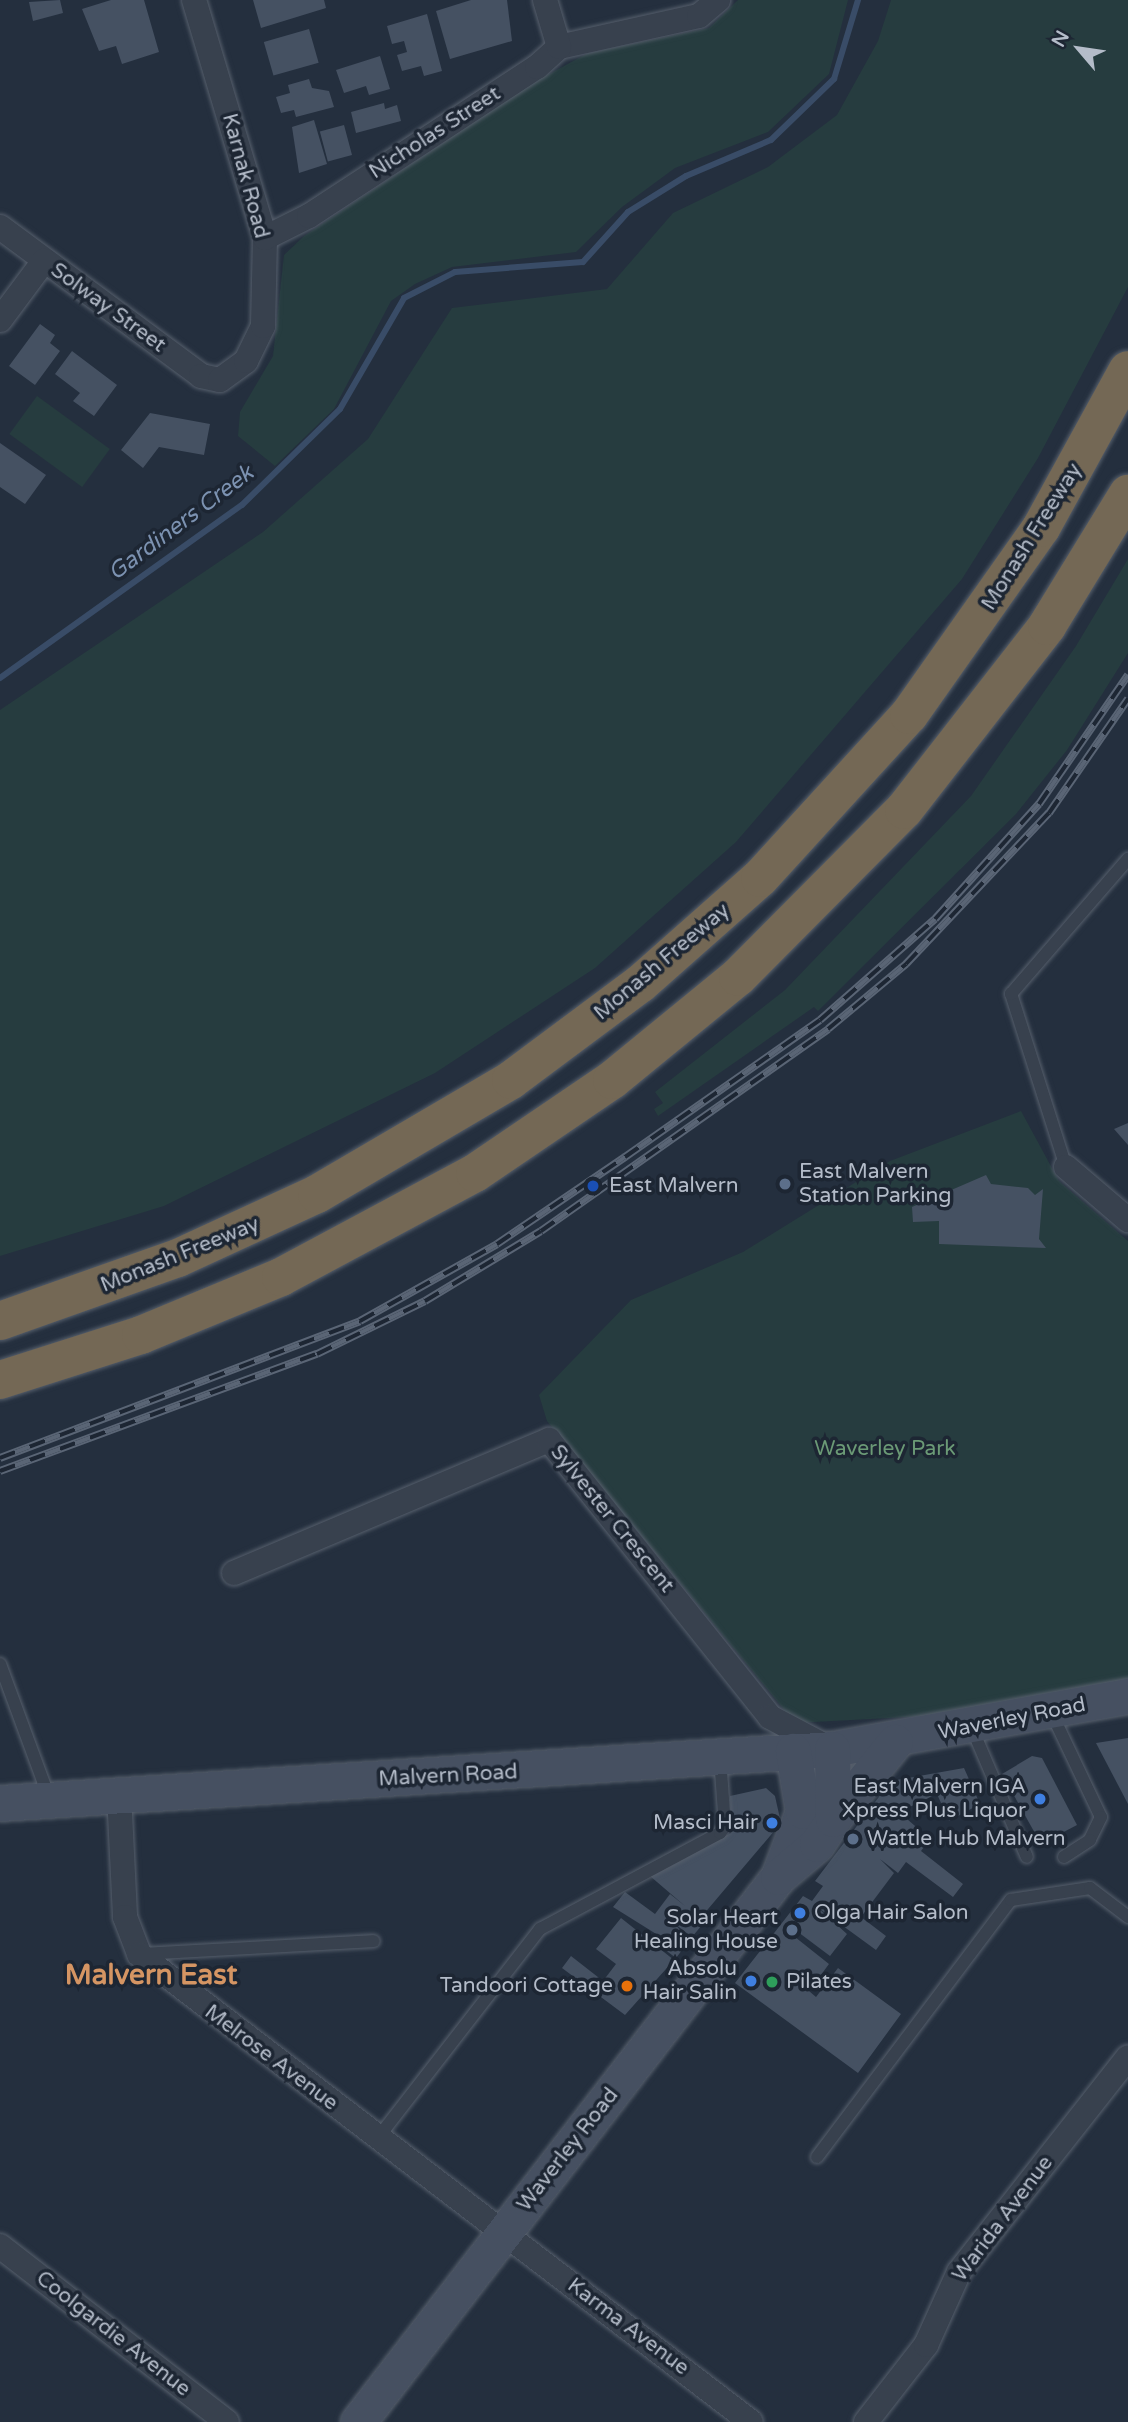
<!DOCTYPE html>
<html>
<head>
<meta charset="utf-8">
<style>
	body { margin:0 }
	#map { position:relative; width:1128px; height:2422px; overflow:hidden; background:#242f3e; font-family:"Varela Round",sans-serif }
	div>[style] { position:absolute }
	[style*='--x'] { left:calc(var(--x)*1px); top:calc(var(--y)*1px); width:calc(var(--w)*1px); rotate:calc(var(--a)*1deg) }
	.green>* { inset:0; background:#263c3f; transform-origin:0 0 }
	.stream>* { height:6px; margin:-3px; padding:0 3px; transform-origin:3px; border-radius:3px; background:#394c67 }
	.building>* { inset:0; background:#455162; transform-origin:0 0 }
	.roads { filter:drop-shadow(0 0 2px #565f6c) drop-shadow(0 0 2px #565f6c) }
	.service>* { height:12px; margin:-6px; padding:0 6px; transform-origin:6px; border-radius:6px; background:#38414e }
	.minor>* { height:24px; margin:-12px; padding:0 12px; transform-origin:12px; border-radius:12px; background:#38414e }
	.secondary>* { height:35px; margin:-17.5px; padding:0 17.5px; transform-origin:17.5px; border-radius:17.5px; background:#465061 }
	.motorway>* { height:38px; margin:-19px; padding:0 19px; transform-origin:19px; border-radius:19px; background:#746855 }
	.rail>* { height:8px; margin-top:-4px; transform-origin:0; background:repeating-linear-gradient(90deg,#1d2633 0 16px,#5a6575 0 32px); box-sizing:border-box; border-block:2px solid #5a6575 }
	.dots>* { width:19px; height:19px; translate:-50% -50%; box-sizing:border-box; border:4px solid #1d2633; border-radius:50% }
	span { translate:-50% -50%; white-space:nowrap; text-align:center; line-height:1.15; -webkit-text-stroke:7px #1d2633; paint-order:stroke }
	.street-label { font-size:21px; color:#b4bcc9 }
	.poi-label { font-size:21px; color:#b4bcc9 }
	.left { translate:0 -50%; text-align:left }
	.right { translate:-100% -50%; text-align:right }
	.park-label { font-size:21px; color:#6b9a76 }
	.water-label { font-size:23px; color:#7c92b1; font-style:italic }
	.district-label { font-size:28px; color:#d59563; font-weight:700 }
	.north { position:absolute; left:1044px; top:14px; width:70px; height:70px; -webkit-text-stroke:5px #1d2633; paint-order:stroke; rotate:299deg; font-size:19px; font-weight:700; line-height:28px; text-align:center; color:#b4bcc9 }
	.north::after { content:''; display:block; margin:auto; width:24px; height:32px; background:#b4bcc9; clip-path:polygon(50% 0,100% 100%,50% 72%,0 100%) }
</style>
</head>
<body>
<div id="map">
	<div class="green">
		<i style="clip-path:polygon(738px 0,848px 0,829px 74px,768px 132px,675px 168px,622px 207px,576px 252px,452px 267px,415px 284px,391px 301px,334px 409px,275px 466px,238px 436px,240px 412px,273px 356px,284px 255px,304px 236px,529px 85px,588px 53px,709px 28px)"></i>
		<i style="clip-path:polygon(891px 0,1128px 0,1128px 287px,1038px 458px,962px 579px,736px 842px,595px 968px,435px 1073px,164px 1206px,0 1256px,0 710px,263px 532px,368px 439px,452px 308px,607px 289px,673px 213px,768px 167px,837px 115px,878px 41px)"></i>
		<i style="left:37px;top:396px;width:90px;height:47px;rotate:36deg"></i>
		<i style="clip-path:polygon(1128px 559px,1128px 653px,1067px 750px,1016px 814px,818px 1011px,814px 1007px,658px 1116px,654px 1109px,663px 1103px,655px 1092px,785px 990px,971px 796px,1076px 646px)"></i>
		<i style="clip-path:polygon(1021px 1111px,1059px 1181px,1128px 1241px,1128px 1683px,965px 1714px,795px 1723px,547px 1421px,539px 1395px,631px 1300px,743px 1252px,890px 1161px)"></i>
	</div>
	<div class="stream">
		<i style="--x:0;--y:678;--w:297;--a:-35.6"></i>
		<i style="--x:242;--y:505;--w:137;--a:-44.4"></i>
		<i style="--x:340;--y:409;--w:128;--a:-60"></i>
		<i style="--x:404;--y:298;--w:57;--a:-27"></i>
		<i style="--x:455;--y:272;--w:128;--a:-4.5"></i>
		<i style="--x:583;--y:262;--w:67;--a:-48"></i>
		<i style="--x:628;--y:212;--w:68;--a:-31.8"></i>
		<i style="--x:686;--y:176;--w:92;--a:-23"></i>
		<i style="--x:771;--y:140;--w:88;--a:-44.1"></i>
		<i style="--x:834;--y:79;--w:83;--a:-73.1"></i>
	</div>
	<div class="building">
		<i style="clip-path:polygon(60px 0,63px 13px,33px 21px,29px 2px)"></i>
		<i style="clip-path:polygon(111px 0,144px 0,159px 52px,122px 64px,116px 46px,99px 51px,82px 9px)"></i>
		<i style="clip-path:polygon(253px 0,324px 0,326px 8px,261px 28px)"></i>
		<i style="clip-path:polygon(471px 0,507px 0,512px 41px,450px 59px,436px 11px)"></i>
		<i style="clip-path:polygon(427px 14px,442px 71px,424px 76px,421px 66px,402px 71px,397px 55px,407px 52px,404px 41px,392px 44px,387px 26px)"></i>
		<i style="left:309px;top:29px;width:35px;height:47px;rotate:74deg"></i>
		<i style="clip-path:polygon(380px 56px,390px 89px,369px 95px,366px 86px,344px 93px,336px 70px)"></i>
		<i style="clip-path:polygon(309px 79px,312px 88px,329px 91px,334px 107px,296px 117px,294px 110px,281px 113px,276px 97px,290px 93px,288px 85px)"></i>
		<i style="clip-path:polygon(384px 103px,385px 109px,397px 105px,401px 121px,356px 133px,351px 112px)"></i>
		<i style="clip-path:polygon(314px 120px,327px 164px,299px 173px,292px 127px)"></i>
		<i style="left:344px;top:125px;width:31px;height:25px;rotate:75deg"></i>
		<i style="clip-path:polygon(40px 324px,55px 335px,50px 343px,60px 351px,35px 385px,9px 366px)"></i>
		<i style="clip-path:polygon(72px 351px,117px 385px,94px 416px,73px 401px,80px 393px,55px 374px)"></i>
		<i style="clip-path:polygon(150px 413px,210px 424px,204px 455px,159px 447px,143px 468px,121px 450px)"></i>
		<i style="clip-path:polygon(0 443px,46px 475px,25px 504px,0 487px)"></i>
		<i style="clip-path:polygon(1128px 1123px,1128px 1145px,1114px 1129px)"></i>
		<i style="clip-path:polygon(986px 1175px,991px 1184px,1028px 1188px,1035px 1195px,1043px 1189px,1039px 1239px,1046px 1248px,939px 1244px,939px 1221px,913px 1222px,912px 1207px)"></i>
		<i style="clip-path:polygon(1128px 1738px,1128px 1804px,1096px 1743px)"></i>
		<i style="clip-path:polygon(1032px 1756px,1042px 1758px,1077px 1825px,1041px 1844px,1002px 1774px)"></i>
		<i style="clip-path:polygon(964px 1768px,980px 1804px,949px 1821px,937px 1794px,899px 1812px,930px 1839px,921px 1851px,963px 1884px,953px 1897px,906px 1862px,898px 1873px,880px 1859px,894px 1873px,861px 1917px,886px 1936px,876px 1950px,817px 1907px,847px 1934px,830px 1956px,798px 1932px,795px 1937px,829px 1964px,809px 1991px,816px 1997px,838px 1968px,901px 2014px,858px 2073px,735px 1983px,803px 1896px,812px 1901px,823px 1886px,815px 1881px,891px 1781px)"></i>
		<i style="clip-path:polygon(766px 1788px,775px 1796px,781px 1823px,703px 1915px,707px 1919px,692px 1937px,675px 1924px,689px 1941px,676px 1958px,656px 1943px,661px 1937px,613px 1907px,625px 1892px,655px 1914px,670px 1894px,685px 1906px,650px 1876px,731px 1833px,730px 1796px)"></i>
		<i style="clip-path:polygon(621px 1918px,674px 1960px,625px 2015px,562px 1968px,571px 1956px,603px 1981px,616px 1964px,596px 1949px)"></i>
	</div>
	<div class="roads">
		<div class="service">
			<i style="--x:1066;--y:1167;--w:182;--a:-107.6"></i>
			<i style="--x:1011;--y:994;--w:179;--a:-49.1"></i>
			<i style="--x:0;--y:1664;--w:142;--a:69.8"></i>
			<i style="--x:1052;--y:1714;--w:114;--a:64.6"></i>
			<i style="--x:1101;--y:1817;--w:25;--a:116"></i>
			<i style="--x:1090;--y:1840;--w:31;--a:147"></i>
			<i style="--x:971;--y:1726;--w:142;--a:66.9"></i>
			<i style="--x:143;--y:1954;--w:231;--a:-3.2"></i>
			<i style="--x:377;--y:2139;--w:266;--a:-52.2"></i>
			<i style="--x:540;--y:1929;--w:204;--a:-28.1"></i>
			<i style="--x:720;--y:1833;--w:8;--a:-50"></i>
			<i style="--x:725;--y:1827;--w:70;--a:-94.1"></i>
			<i style="--x:817;--y:2157;--w:322;--a:-53"></i>
			<i style="--x:1011;--y:1900;--w:80;--a:-8.6"></i>
			<i style="--x:1090;--y:1888;--w:48;--a:37.3"></i>
		</div>
		<div class="minor">
			<i style="--x:559;--y:47;--w:143;--a:-12.5"></i>
			<i style="--x:699;--y:16;--w:25;--a:-40"></i>
			<i style="--x:0;--y:227;--w:250;--a:36.5"></i>
			<i style="--x:201;--y:376;--w:19;--a:12"></i>
			<i style="--x:220;--y:380;--w:32;--a:-36"></i>
			<i style="--x:246;--y:361;--w:39;--a:-64"></i>
			<i style="--x:263;--y:326;--w:88;--a:-88.7"></i>
			<i style="--x:265;--y:238;--w:248;--a:-106.6"></i>
			<i style="--x:265;--y:238;--w:49;--a:-26.6"></i>
			<i style="--x:309;--y:216;--w:272;--a:-33.2"></i>
			<i style="--x:537;--y:67;--w:30;--a:-42"></i>
			<i style="--x:559;--y:47;--w:49;--a:-106.6"></i>
			<i style="--x:0;--y:320;--w:74;--a:-53.3"></i>
			<i style="--x:1066;--y:1167;--w:82;--a:40.5"></i>
			<i style="--x:234;--y:1573;--w:342;--a:-22.9"></i>
			<i style="--x:549;--y:1440;--w:354;--a:51.4"></i>
			<i style="--x:770;--y:1717;--w:62;--a:27.8"></i>
			<i style="--x:119;--y:1793;--w:124;--a:87.2"></i>
			<i style="--x:125;--y:1917;--w:40;--a:69"></i>
			<i style="--x:139;--y:1954;--w:770;--a:37.41"></i>
			<i style="--x:0;--y:2246;--w:287;--a:37.8"></i>
			<i style="--x:866;--y:2422;--w:98;--a:-52.1"></i>
			<i style="--x:926;--y:2345;--w:80;--a:-65.7"></i>
			<i style="--x:959;--y:2272;--w:273;--a:-51.8"></i>
		</div>
		<div class="secondary">
			<i style="--x:0;--y:1803;--w:834;--a:-3.71"></i>
			<i style="--x:832;--y:1749;--w:301;--a:-10.2"></i>
			<i style="--x:833;--y:1819;--w:99;--a:-51.2"></i>
			<i style="--x:779;--y:1875;--w:68;--a:-69.4"></i>
			<i style="--x:803;--y:1811;--w:61;--a:-99.5"></i>
			<i style="--x:358;--y:2422;--w:688;--a:-52.38"></i>
			<i style="--x:778;--y:1877;--w:51;--a:-40.2"></i>
			<i style="--x:817;--y:1844;--w:30;--a:-57"></i>
			<i style="--x:833;--y:1819;--w:70;--a:-90.8"></i>
		</div>
		<div class="motorway">
			<i style="--x:0;--y:1321;--w:189;--a:-19.5"></i>
			<i style="--x:178;--y:1258;--w:153;--a:-24.7"></i>
			<i style="--x:317;--y:1194;--w:225;--a:-30.4"></i>
			<i style="--x:511;--y:1080;--w:161;--a:-36.7"></i>
			<i style="--x:640;--y:984;--w:160;--a:-41.5"></i>
			<i style="--x:760;--y:878;--w:221;--a:-47.6"></i>
			<i style="--x:909;--y:715;--w:229;--a:-54.8"></i>
			<i style="--x:1041;--y:528;--w:180;--a:-61.2"></i>
			<i style="--x:0;--y:1380;--w:148;--a:-17.7"></i>
			<i style="--x:141;--y:1335;--w:152;--a:-22.5"></i>
			<i style="--x:281;--y:1277;--w:220;--a:-28.2"></i>
			<i style="--x:475;--y:1173;--w:166;--a:-34.2"></i>
			<i style="--x:612;--y:1080;--w:163;--a:-39.3"></i>
			<i style="--x:738;--y:977;--w:235;--a:-45.2"></i>
			<i style="--x:904;--y:810;--w:233;--a:-52.1"></i>
			<i style="--x:1047;--y:626;--w:155;--a:-58.5"></i>
		</div>
	</div>
	<div class="rail">
		<i style="--x:0;--y:1458;--w:385;--a:-20.8"></i>
		<i style="--x:360;--y:1321;--w:157;--a:-29.3"></i>
		<i style="--x:497;--y:1244;--w:155;--a:-34.2"></i>
		<i style="--x:625;--y:1157;--w:238;--a:-35.1"></i>
		<i style="--x:820;--y:1020;--w:153;--a:-41.3"></i>
		<i style="--x:935;--y:919;--w:155;--a:-47.9"></i>
		<i style="--x:1039;--y:804;--w:157;--a:-55.4"></i>
		<i style="--x:0;--y:1471;--w:338;--a:-20.3"></i>
		<i style="--x:317;--y:1354;--w:120;--a:-26.1"></i>
		<i style="--x:425;--y:1301;--w:135;--a:-31.1"></i>
		<i style="--x:541;--y:1231;--w:351;--a:-35.1"></i>
		<i style="--x:828;--y:1029;--w:102;--a:-39.8"></i>
		<i style="--x:906;--y:964;--w:208;--a:-46.6"></i>
		<i style="--x:1049;--y:813;--w:139;--a:-55.3"></i>
	</div>
	<div class="dots">
		<i style="left:785px;top:1184px;background:#5c6f8a"></i>
		<i style="left:593px;top:1186px;background:#1a4fb4"></i>
		<i style="left:1040px;top:1799px;background:#3f7fe0"></i>
		<i style="left:772px;top:1823px;background:#3f7fe0"></i>
		<i style="left:853px;top:1839px;background:#5c6f8a"></i>
		<i style="left:800px;top:1913px;background:#3f7fe0"></i>
		<i style="left:792px;top:1930px;background:#5c6f8a"></i>
		<i style="left:751px;top:1981px;background:#3f7fe0"></i>
		<i style="left:772px;top:1982px;background:#2e9e5b"></i>
		<i style="left:627px;top:1986px;background:#e8710a"></i>
	</div>
	<div class="street-label">
		<span style="left:435px;top:133px;rotate:-33deg">Nicholas Street</span>
		<span style="left:245px;top:176px;rotate:75deg">Karnak Road</span>
		<span style="left:108px;top:308px;rotate:36deg">Solway Street</span>
		<span style="left:1032px;top:537px;rotate:-58deg">Monash Freeway</span>
		<span style="left:662px;top:962px;rotate:-40deg">Monash Freeway</span>
		<span style="left:180px;top:1255px;rotate:-22deg">Monash Freeway</span>
		<span style="left:612px;top:1519px;rotate:51deg">Sylvester Crescent</span>
		<span style="left:1012px;top:1719px;rotate:-11deg">Waverley Road</span>
		<span style="left:448px;top:1776px;rotate:-3deg">Malvern Road</span>
		<span style="left:271px;top:2058px;rotate:37deg">Melrose Avenue</span>
		<span style="left:568px;top:2150px;rotate:-52deg">Waverley Road</span>
		<span style="left:1003px;top:2219px;rotate:-53deg">Warida Avenue</span>
		<span style="left:628px;top:2327px;rotate:37deg">Karma Avenue</span>
		<span style="left:113px;top:2334px;rotate:38deg">Coolgardie Avenue</span>
	</div>
	<div class="poi-label">
		<span class="left" style="left:799px;top:1184px">East Malvern<br>Station Parking</span>
		<span class="left" style="left:609px;top:1186px">East Malvern</span>
		<span class="right" style="left:1026px;top:1799px">East Malvern IGA<br>Xpress Plus Liquor</span>
		<span class="right" style="left:758px;top:1823px">Masci Hair</span>
		<span class="left" style="left:867px;top:1839px">Wattle Hub Malvern</span>
		<span class="left" style="left:814px;top:1913px">Olga Hair Salon</span>
		<span class="right" style="left:778px;top:1930px">Solar Heart<br>Healing House</span>
		<span class="right" style="left:737px;top:1981px">Absolu<br>Hair Salin</span>
		<span class="left" style="left:786px;top:1982px">Pilates</span>
		<span class="right" style="left:613px;top:1986px">Tandoori Cottage</span>
	</div>
	<div class="park-label">
		<span style="left:885px;top:1449px">Waverley Park</span>
	</div>
	<div class="water-label">
		<span style="left:181px;top:523px;rotate:-37deg">Gardiners Creek</span>
	</div>
	<div class="district-label">
		<span style="left:151px;top:1975px">Malvern East</span>
	</div>
	<div class="north">N</div>
</div>
</body>
</html>
